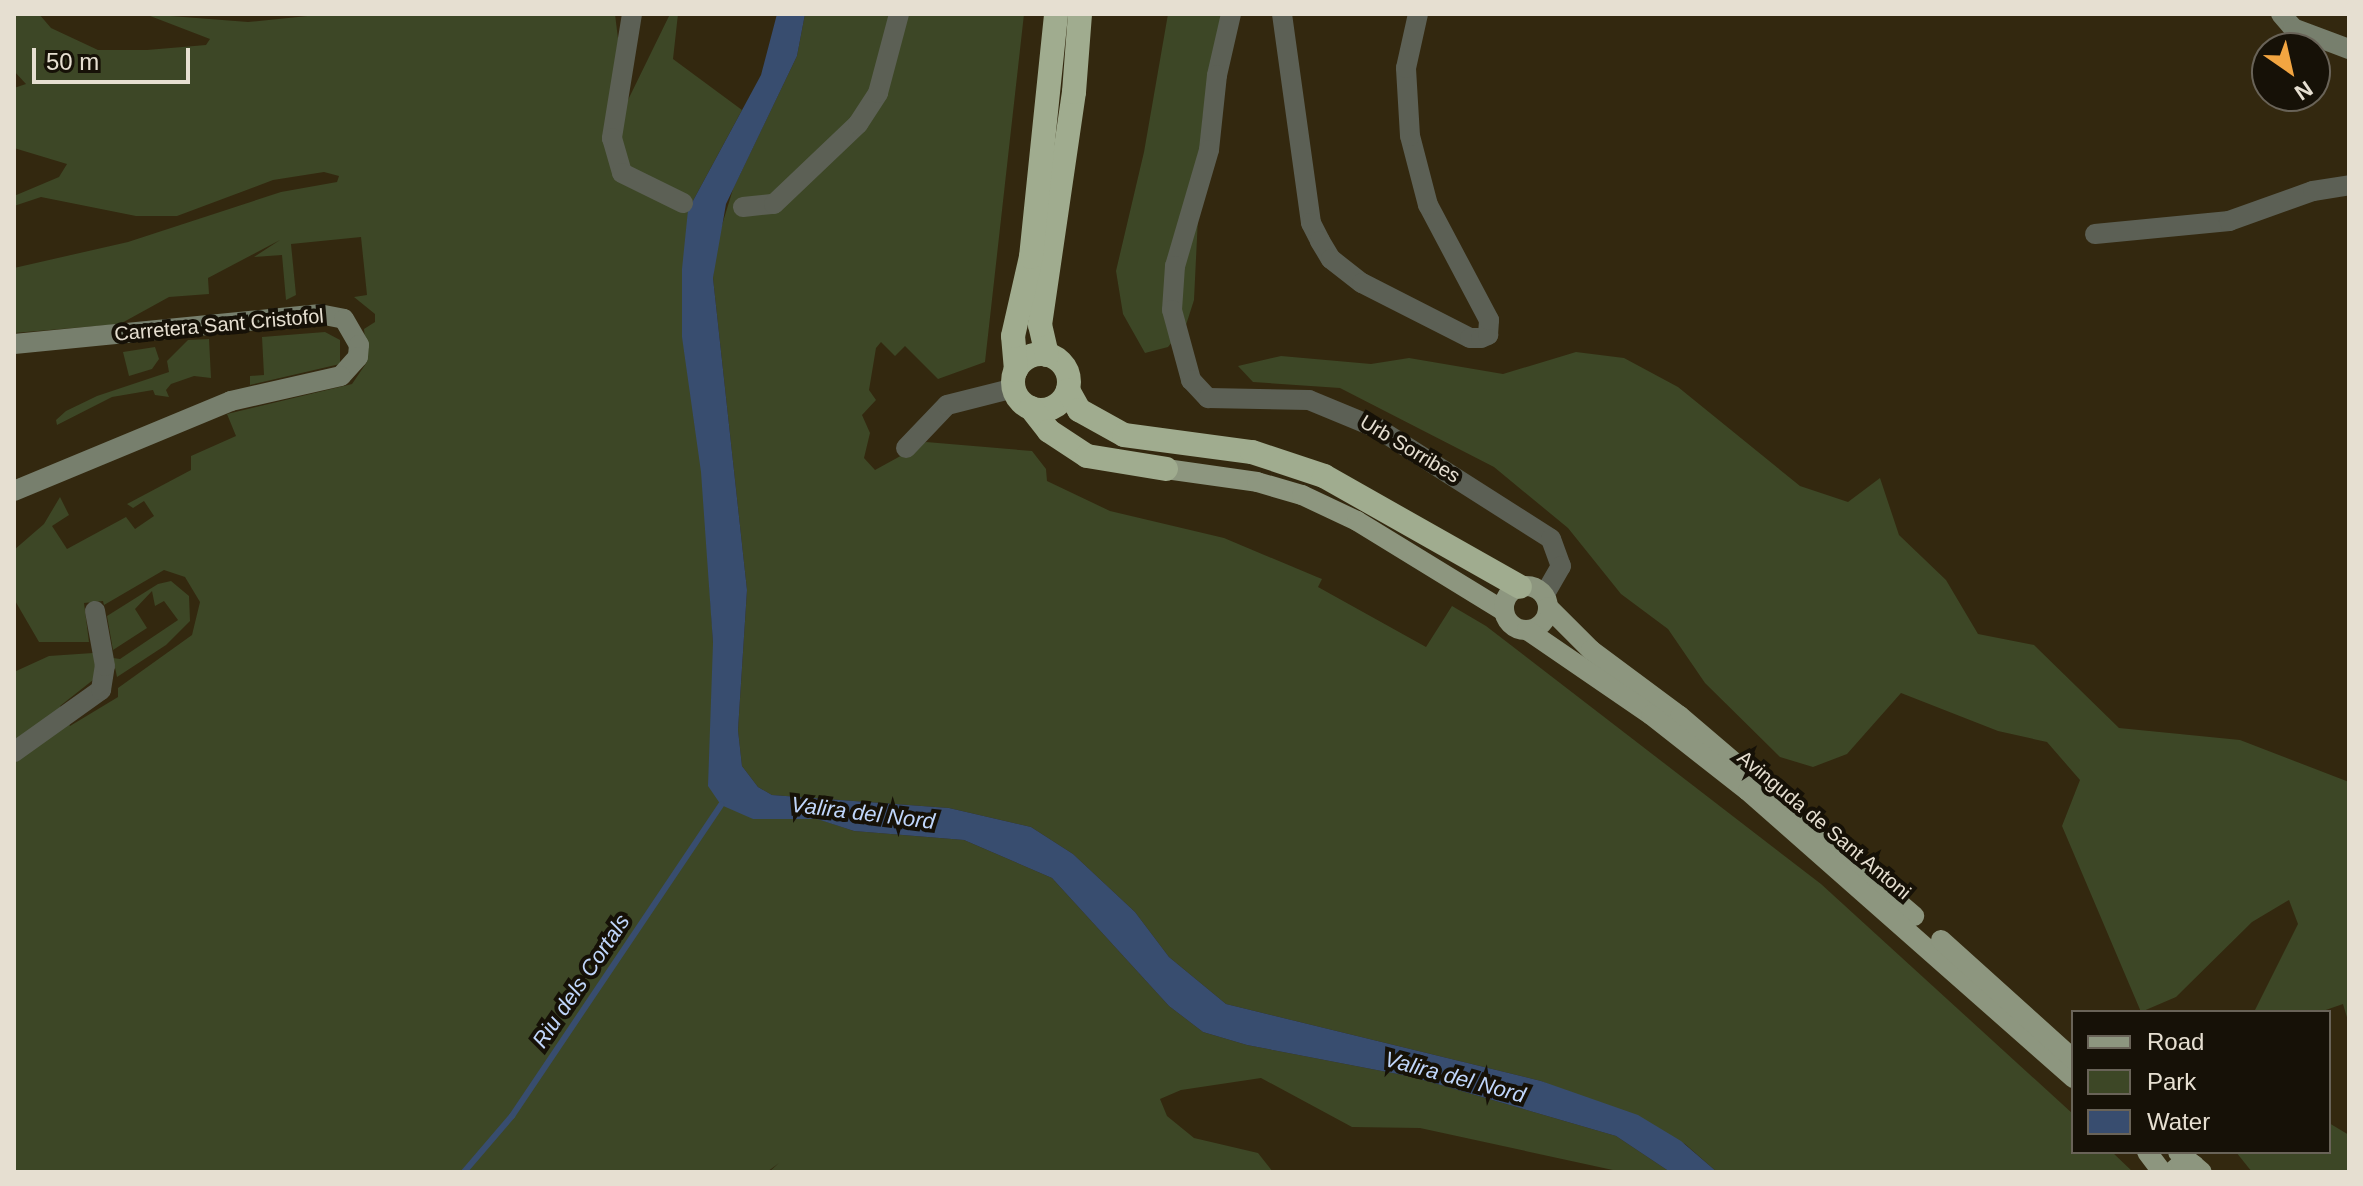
<!DOCTYPE html>
<html>
<head>
<meta charset="utf-8">
<style>
	body { margin:0 }
	#map { position:relative; width:2363px; height:1186px; overflow:hidden; background:#33280f; font-family:Helvetica,sans-serif }
	div>[style] { position:absolute }
	[style*='--x'] { left:calc(var(--x)*1px); top:calc(var(--y)*1px); width:calc(var(--w)*1px); rotate:calc(var(--a)*1deg) }
	.green>* { inset:0; background:#3d4726 }
	.water>* { inset:0; background:#384d6f }
	.stream>* { height:6px; margin:-3px; padding:0 3px; transform-origin:3px; border-radius:3px; background:#384d6f }
	.street>* { height:20px; margin:-10px; padding:0 10px; transform-origin:10px; border-radius:10px; background:#5c6055 }
	.secondary>* { height:20px; margin:-10px; padding:0 10px; transform-origin:10px; border-radius:10px; background:#777f6d }
	.primary>* { height:20px; margin:-10px; padding:0 10px; transform-origin:10px; border-radius:10px; background:#8d967f }
	.primary>.ring { margin:-10px; padding:0; box-sizing:content-box; background:none; border:20px solid #8d967f; border-radius:50% }
	.highway>* { height:24px; margin:-12px; padding:0 12px; transform-origin:12px; border-radius:12px; background:#a0ac8f }
	.highway>.ring { margin:-12px; padding:0; box-sizing:content-box; background:none; border:24px solid #a0ac8f; border-radius:50% }
	span { translate:-50% -50%; white-space:nowrap; text-align:center; line-height:1.15; -webkit-text-stroke:8px #161107; paint-order:stroke }
	.street-label { font-size:20px; color:#e6dfd1 }
	.water-label { font-size:22px; color:#c0d6fb; font-style:italic }
	.frame { position:absolute; inset:0; border:16px solid #e6dfd1; pointer-events:none }
	.legend { position:absolute; left:2071px; top:1010px; width:260px; height:144px; box-sizing:border-box; background:#161107; border:2px solid #696358; margin:0; padding:10px 14px; list-style:none; font-size:24px; color:#e6dfd1 }
	.legend li { display:flex; align-items:center; gap:16px; height:40px }
	.legend b { width:40px; border:2px solid #696358 }
	.north { position:absolute; left:2251px; top:32px; width:80px; height:80px; box-sizing:border-box; background:#161107; border:2px solid #696358; border-radius:50%; rotate:146deg; font-size:22px; font-weight:700; line-height:32px; text-align:center; color:#e6dfd1 }
	.north::after { content:''; display:block; margin:auto; width:28px; height:36px; background:#f2a541; clip-path:polygon(50% 0,100% 100%,50% 72%,0 100%) }
	.scale { position:absolute; left:32px; top:48px; width:158px; height:36px; box-sizing:border-box; border:4px solid #e6dfd1; border-top:0; padding-left:10px; font-size:24px; line-height:28px; white-space:nowrap; color:#e6dfd1; -webkit-text-stroke:6px #161107; paint-order:stroke }
</style>
</head>
<body>
<div id="map">
	<div class="green">
		<i style="clip-path:polygon(14px 14px,39px 14px,51px 28px,98px 50px,147px 50px,206px 45px,210px 39px,145px 14px,248px 22px,327px 14px,615px 14px,626px 104px,670px 14px,678px 14px,673px 59px,742px 110px,688px 210px,713px 643px,753px 819px,818px 819px,854px 831px,964px 840px,1052px 878px,1169px 1006px,1203px 1032px,1247px 1045px,1413px 1077px,1616px 1136px,1670px 1172px,1622px 1172px,1420px 1128px,1352px 1127px,1261px 1078px,1181px 1090px,1160px 1099px,1167px 1116px,1194px 1138px,1258px 1153px,1273px 1172px,769px 1172px,779px 1163px,767px 1172px,14px 1172px,14px 765px,23px 753px,14px 751px,14px 672px,49px 656px,93px 653px,98px 658px,93px 680px,60px 706px,70px 726px,118px 697px,118px 688px,192px 635px,200px 602px,185px 577px,164px 570px,104px 605px,103px 601px,84px 603px,89px 642px,39px 642px,14px 599px,14px 550px,44px 524px,60px 497px,69px 515px,52px 526px,67px 549px,126px 517px,135px 529px,154px 516px,144px 501px,133px 508px,127px 504px,191px 470px,191px 456px,236px 436px,227px 414px,352px 384px,367px 362px,364px 329px,375px 322px,375px 314px,354px 297px,367px 295px,361px 237px,291px 244px,296px 295px,286px 300px,282px 255px,254px 257px,280px 240px,208px 278px,209px 294px,169px 297px,120px 324px,14px 333px,14px 268px,128px 242px,281px 192px,337px 182px,339px 176px,324px 172px,273px 180px,177px 216px,136px 216px,41px 197px,14px 206px,14px 196px,59px 177px,67px 164px,14px 148px,14px 88px,26px 84px,14px 71px)"></i>
		<i style="clip-path:polygon(805px 14px,1024px 14px,985px 362px,938px 379px,905px 346px,895px 356px,881px 342px,876px 348px,869px 390px,876px 400px,862px 415px,870px 433px,864px 458px,875px 470px,926px 442px,1032px 451px,1046px 469px,1047px 481px,1110px 511px,1224px 538px,1317px 577px,1322px 579px,1318px 587px,1426px 647px,1452px 606px,1486px 626px,1821px 884px,2073px 1114px,2073px 1152px,2112px 1152px,2133px 1172px,1717px 1172px,1685px 1144px,1541px 1081px,1226px 1004px,1169px 957px,1135px 912px,1073px 854px,1031px 827px,949px 808px,772px 795px,758px 787px,742px 766px,738px 730px,747px 590px,713px 278px,715px 248px,733px 189px,797px 56px)"></i>
		<i style="clip-path:polygon(1168px 14px,1231px 14px,1203px 114px,1194px 300px,1186px 325px,1168px 347px,1145px 353px,1123px 314px,1116px 271px,1144px 152px)"></i>
		<i style="clip-path:polygon(325px 332px,340px 340px,340px 364px,250px 385px,250px 376px,264px 375px,262px 337px)"></i>
		<i style="clip-path:polygon(209px 339px,211px 378px,194px 376px,171px 384px,166px 390px,169px 397px,155px 395px,153px 390px,112px 397px,57px 425px,56px 420px,66px 411px,97px 396px,169px 372px,167px 361px,188px 340px)"></i>
		<i style="clip-path:polygon(155px 347px,159px 359px,152px 369px,129px 376px,123px 352px)"></i>
		<i style="clip-path:polygon(1576px 352px,1624px 358px,1678px 387px,1800px 486px,1848px 502px,1880px 478px,1899px 535px,1946px 580px,1978px 634px,2034px 645px,2119px 728px,2240px 740px,2349px 782px,2349px 1024px,2343px 1004px,2320px 1012px,2254px 1012px,2298px 924px,2289px 900px,2252px 922px,2176px 997px,2141px 1012px,2062px 826px,2080px 780px,2047px 742px,1998px 731px,1901px 693px,1847px 754px,1813px 767px,1780px 757px,1705px 683px,1668px 629px,1621px 594px,1568px 528px,1494px 467px,1340px 388px,1253px 382px,1238px 366px,1281px 356px,1371px 364px,1409px 358px,1503px 374px)"></i>
		<i style="clip-path:polygon(171px 581px,189px 596px,190px 621px,166px 645px,117px 677px,113px 658px,120px 659px,178px 620px,164px 601px,155px 606px,152px 591px,135px 609px,147px 628px,113px 650px,107px 616px,158px 584px)"></i>
		<i style="clip-path:polygon(2329px 1123px,2349px 1135px,2349px 1172px,2252px 1172px,2236px 1152px,2329px 1152px)"></i>
	</div>
	<div class="water">
		<i style="clip-path:polygon(777px 14px,805px 14px,797px 56px,726px 204px,713px 278px,747px 590px,738px 730px,742px 766px,758px 787px,772px 795px,949px 808px,1031px 827px,1073px 854px,1135px 912px,1169px 957px,1226px 1004px,1541px 1081px,1638px 1115px,1681px 1141px,1717px 1172px,1670px 1172px,1616px 1136px,1413px 1077px,1247px 1045px,1203px 1032px,1169px 1006px,1052px 878px,964px 840px,854px 831px,817px 819px,753px 819px,721px 805px,708px 786px,713px 643px,701px 472px,682px 337px,682px 269px,688px 210px,761px 75px)"></i>
	</div>
	<div class="stream">
		<i style="--x:464;--y:1172;--w:74;--a:-49.4"></i>
		<i style="--x:512;--y:1116;--w:375;--a:-56.1"></i>
	</div>
	<div class="street">
		<i style="--x:632;--y:14;--w:126;--a:99.2"></i>
		<i style="--x:612;--y:138;--w:36;--a:74"></i>
		<i style="--x:622;--y:173;--w:68;--a:26.2"></i>
		<i style="--x:1231;--y:14;--w:63;--a:102.9"></i>
		<i style="--x:1217;--y:75;--w:75;--a:96.1"></i>
		<i style="--x:1209;--y:150;--w:121;--a:106.3"></i>
		<i style="--x:1175;--y:266;--w:44;--a:93.9"></i>
		<i style="--x:1172;--y:310;--w:73;--a:74.8"></i>
		<i style="--x:1191;--y:380;--w:25;--a:47"></i>
		<i style="--x:1208;--y:398;--w:101;--a:1.1"></i>
		<i style="--x:1309;--y:400;--w:74;--a:22.4"></i>
		<i style="--x:1377;--y:428;--w:206;--a:32.5"></i>
		<i style="--x:1551;--y:539;--w:29;--a:70"></i>
		<i style="--x:1561;--y:566;--w:34;--a:120"></i>
		<i style="--x:1282;--y:14;--w:211;--a:82.1"></i>
		<i style="--x:1311;--y:223;--w:20;--a:63"></i>
		<i style="--x:1320;--y:241;--w:21;--a:59"></i>
		<i style="--x:1331;--y:259;--w:39;--a:38"></i>
		<i style="--x:1362;--y:283;--w:121;--a:27"></i>
		<i style="--x:1470;--y:338;--w:11;--a:0"></i>
		<i style="--x:1481;--y:338;--w:8;--a:-23"></i>
		<i style="--x:1488;--y:335;--w:15;--a:-86"></i>
		<i style="--x:1489;--y:320;--w:130;--a:-117.9"></i>
		<i style="--x:1428;--y:205;--w:71;--a:-104.6"></i>
		<i style="--x:1410;--y:136;--w:68;--a:-93.4"></i>
		<i style="--x:1406;--y:68;--w:55;--a:-77.5"></i>
		<i style="--x:743;--y:207;--w:31;--a:-6"></i>
		<i style="--x:774;--y:204;--w:116;--a:-43.6"></i>
		<i style="--x:858;--y:124;--w:37;--a:-57"></i>
		<i style="--x:878;--y:93;--w:82;--a:-75.1"></i>
		<i style="--x:2095;--y:234;--w:135;--a:-5.5"></i>
		<i style="--x:2229;--y:221;--w:89;--a:-19.7"></i>
		<i style="--x:2313;--y:191;--w:36;--a:-9"></i>
		<i style="--x:906;--y:448;--w:59;--a:-46.4"></i>
		<i style="--x:947;--y:405;--w:69;--a:-14.2"></i>
		<i style="--x:14;--y:752;--w:107;--a:-35.5"></i>
		<i style="--x:101;--y:690;--w:24;--a:-81"></i>
		<i style="--x:105;--y:666;--w:56;--a:-100.3"></i>
	</div>
	<div class="secondary">
		<i style="--x:2281;--y:14;--w:18;--a:49"></i>
		<i style="--x:2293;--y:28;--w:60;--a:20.6"></i>
		<i style="--x:14;--y:344;--w:306;--a:-5.6"></i>
		<i style="--x:319;--y:314;--w:25;--a:11"></i>
		<i style="--x:344;--y:319;--w:30;--a:60"></i>
		<i style="--x:359;--y:345;--w:12;--a:95"></i>
		<i style="--x:358;--y:357;--w:25;--a:132"></i>
		<i style="--x:341;--y:376;--w:113;--a:167.2"></i>
		<i style="--x:231;--y:401;--w:235;--a:157.5"></i>
	</div>
	<div class="primary">
		<i style="--x:1166;--y:469;--w:92;--a:8.1"></i>
		<i style="--x:1257;--y:482;--w:47;--a:16.1"></i>
		<i style="--x:1302;--y:495;--w:61;--a:25.3"></i>
		<i style="--x:1357;--y:521;--w:172;--a:31.5"></i>
		<i class="ring" style="left:1504px;top:586px;width:24px;height:24px"></i>
		<i style="--x:1548;--y:607;--w:61;--a:45"></i>
		<i style="--x:1591;--y:650;--w:111;--a:36.6"></i>
		<i style="--x:1680;--y:716;--w:308;--a:40.5"></i>
		<i style="--x:1527;--y:630;--w:150;--a:34.4"></i>
		<i style="--x:1651;--y:715;--w:123;--a:38.1"></i>
		<i style="--x:1748;--y:791;--w:434;--a:41.4"></i>
		<i style="--x:1941;--y:940;--w:178;--a:42"></i>
		<i style="--x:2147;--y:1152;--w:25;--a:53"></i>
		<i style="--x:2178;--y:1152;--w:31;--a:40"></i>
		<i style="--x:2172;--y:1172;--w:12;--a:-42"></i>
		<i style="--x:2181;--y:1164;--w:13;--a:4"></i>
	</div>
	<div class="highway">
		<i class="ring" style="left:1013px;top:354px;width:32px;height:32px"></i>
		<i style="--x:1047;--y:355;--w:31;--a:-103"></i>
		<i style="--x:1040;--y:325;--w:235;--a:-81.7"></i>
		<i style="--x:1074;--y:92;--w:78;--a:-85.6"></i>
		<i style="--x:1016;--y:370;--w:34;--a:-95"></i>
		<i style="--x:1013;--y:336;--w:81;--a:-77.2"></i>
		<i style="--x:1031;--y:257;--w:244;--a:-84.1"></i>
		<i style="--x:1068;--y:390;--w:23;--a:61"></i>
		<i style="--x:1079;--y:410;--w:51;--a:29.1"></i>
		<i style="--x:1124;--y:435;--w:129;--a:7.6"></i>
		<i style="--x:1252;--y:452;--w:76;--a:18.4"></i>
		<i style="--x:1324;--y:476;--w:225;--a:29.5"></i>
		<i style="--x:1031;--y:408;--w:29;--a:52"></i>
		<i style="--x:1049;--y:431;--w:45;--a:33.3"></i>
		<i style="--x:1087;--y:456;--w:80;--a:9.3"></i>
	</div>
	<div class="street-label">
		<span style="left:219px;top:325px;rotate:-5deg">Carretera Sant Cristofol</span>
		<span style="left:1410px;top:449px;rotate:31deg">Urb Sorribes</span>
		<span style="left:1824px;top:825px;rotate:40deg">Avinguda de Sant Antoni</span>
	</div>
	<div class="water-label">
		<span style="left:863px;top:813px;rotate:7deg">Valira del Nord</span>
		<span style="left:581px;top:981px;rotate:-56deg">Riu dels Cortals</span>
		<span style="left:1455px;top:1077px;rotate:15deg">Valira del Nord</span>
	</div>
	<div class="frame"></div>
	<ul class="legend">
	<li><b style="height:10px;background:#8d967f"></b>Road</li>
	<li><b style="height:22px;background:#3d4726"></b>Park</li>
	<li><b style="height:22px;background:#384d6f"></b>Water</li>
	</ul>
	<div class="north">N</div>
	<div class="scale">50 m</div>
</div>
</body>
</html>
